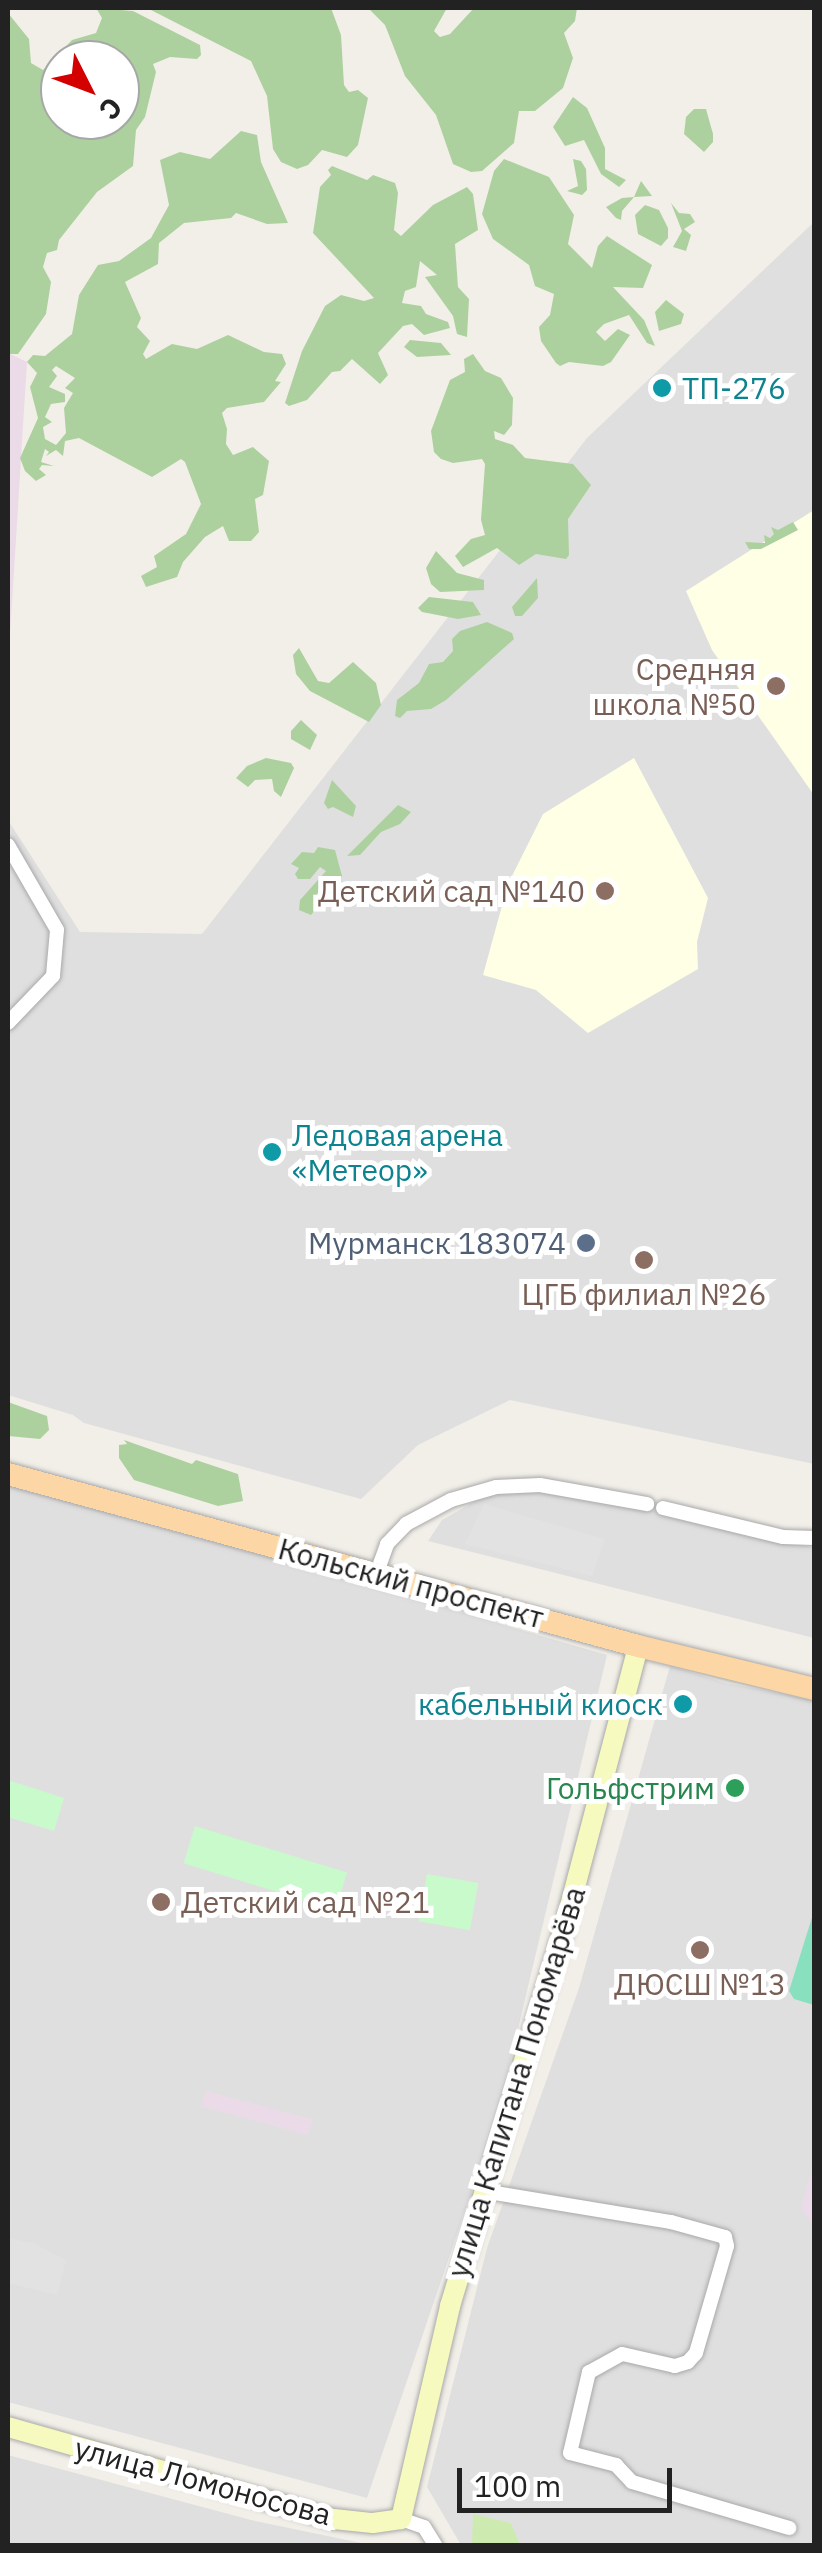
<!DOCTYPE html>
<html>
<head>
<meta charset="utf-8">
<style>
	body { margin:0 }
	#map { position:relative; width:822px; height:2553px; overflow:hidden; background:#f2efe9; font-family:"IBM Plex Sans",sans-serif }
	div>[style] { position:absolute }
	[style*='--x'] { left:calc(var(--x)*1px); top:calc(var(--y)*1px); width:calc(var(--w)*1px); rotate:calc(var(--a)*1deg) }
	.residential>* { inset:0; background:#e0dfdf }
	.industrial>* { inset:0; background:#ebdbe8; transform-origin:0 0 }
	.education>* { inset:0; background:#ffffe5 }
	.grass>* { inset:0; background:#cdebb0 }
	.forest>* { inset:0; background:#add19e }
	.park>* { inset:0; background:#c8facc; transform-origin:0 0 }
	.pitch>* { inset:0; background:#88e0be }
	.parking>* { inset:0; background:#e2e2e2 }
	.roads { filter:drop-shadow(0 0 2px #a9a9a9) drop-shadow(0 0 2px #a9a9a9) }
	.street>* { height:14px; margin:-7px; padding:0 7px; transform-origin:7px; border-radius:7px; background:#fff }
	.secondary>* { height:20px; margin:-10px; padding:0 10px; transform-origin:10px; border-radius:10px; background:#f7fabf }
	.primary>* { height:22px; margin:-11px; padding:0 11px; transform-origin:11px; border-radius:11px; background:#fcd6a4 }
	.dots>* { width:28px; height:28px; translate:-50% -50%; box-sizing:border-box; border:5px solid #fff; border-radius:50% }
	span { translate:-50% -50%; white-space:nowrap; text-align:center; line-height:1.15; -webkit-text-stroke:10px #fff; paint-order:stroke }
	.culture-label { font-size:30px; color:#0d838f }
	.left { translate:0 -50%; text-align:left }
	.right { translate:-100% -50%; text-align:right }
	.education-label { font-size:30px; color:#785e54 }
	.service-label { font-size:30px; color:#4e5e75 }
	.street-label { font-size:30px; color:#222 }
	.leisure-label { font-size:30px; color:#27864d }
	.frame { position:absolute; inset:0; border:10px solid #222; pointer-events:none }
	.north { position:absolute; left:40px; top:40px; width:100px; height:100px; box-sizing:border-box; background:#fff; border:2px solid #a7a7a7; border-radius:50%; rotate:132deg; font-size:28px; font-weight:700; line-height:40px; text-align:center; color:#222 }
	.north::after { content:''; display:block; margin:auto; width:35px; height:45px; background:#d40000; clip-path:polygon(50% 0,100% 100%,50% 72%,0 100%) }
	.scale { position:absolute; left:457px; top:2468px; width:215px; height:45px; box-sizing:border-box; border:5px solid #222; border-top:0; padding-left:12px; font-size:30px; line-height:35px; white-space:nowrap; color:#222; -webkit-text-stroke:8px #fff; paint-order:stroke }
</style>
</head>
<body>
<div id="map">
	<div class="residential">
		<i style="clip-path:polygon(814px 222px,814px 1464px,510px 1400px,418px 1445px,361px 1499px,84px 1423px,73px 1415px,8px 1395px,8px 820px,80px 932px,202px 934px,587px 438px)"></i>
		<i style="clip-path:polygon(8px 1484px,67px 1498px,607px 1655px,497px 2117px,367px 2498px,8px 2402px)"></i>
		<i style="clip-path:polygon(558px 1487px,814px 1548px,814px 1638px,428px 1541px,442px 1520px,479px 1499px,508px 1490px)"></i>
		<i style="clip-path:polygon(670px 1666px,726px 1683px,814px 1700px,814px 2545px,461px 2545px,427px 2487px,487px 2248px,579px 1988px)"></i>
		<i style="clip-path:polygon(8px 2455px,251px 2520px,371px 2545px,8px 2545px)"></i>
	</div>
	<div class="industrial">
		<i style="clip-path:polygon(8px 353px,27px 362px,8px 667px)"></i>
		<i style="left:206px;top:2091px;width:110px;height:16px;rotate:15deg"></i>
		<i style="clip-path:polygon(814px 2162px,814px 2227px,801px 2208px)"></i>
	</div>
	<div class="education">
		<i style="clip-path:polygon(814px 510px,814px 795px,712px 650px,686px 591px)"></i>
		<i style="clip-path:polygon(634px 758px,708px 898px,697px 942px,698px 969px,588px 1033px,536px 990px,483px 975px,508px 884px,543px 814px)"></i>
	</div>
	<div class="grass">
		<i style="clip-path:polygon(473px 2514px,511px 2523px,520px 2545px,472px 2545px)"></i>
	</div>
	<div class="forest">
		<i style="clip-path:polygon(evenodd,96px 8px,133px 11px,200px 45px,201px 55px,197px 59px,170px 57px,153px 64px,156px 72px,145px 117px,136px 130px,133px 166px,97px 192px,59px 240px,57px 250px,47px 253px,43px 267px,51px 282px,46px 314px,18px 354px,10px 354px,8px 13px,29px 39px,31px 63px,43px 70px,72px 40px,96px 33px,102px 18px,96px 8px,60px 60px,120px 60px,120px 120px,60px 120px,60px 60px)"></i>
		<i style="clip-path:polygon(147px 8px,331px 8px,341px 35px,344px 85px,349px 92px,358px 90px,368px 98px,358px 145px,347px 157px,322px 150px,308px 165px,297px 169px,281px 162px,273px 149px,267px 96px,251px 61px)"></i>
		<i style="clip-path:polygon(368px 8px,447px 8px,434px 31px,440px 37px,450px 34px,474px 8px,577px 8px,575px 21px,564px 33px,573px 58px,563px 88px,535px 111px,519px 111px,514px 143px,482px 171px,471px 172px,453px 164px,436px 115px,405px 76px,385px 25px)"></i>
		<i style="clip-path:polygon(573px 97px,587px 108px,605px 148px,605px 169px,626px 180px,619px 187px,601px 174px,584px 140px,565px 146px,553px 127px)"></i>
		<i style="clip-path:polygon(694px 109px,706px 109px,713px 134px,713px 142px,704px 152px,684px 134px,686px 117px)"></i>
		<i style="clip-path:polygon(evenodd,241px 131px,257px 135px,261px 162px,288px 223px,267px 224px,236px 213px,231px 218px,184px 223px,159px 243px,158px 264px,125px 282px,141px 318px,137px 327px,150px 341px,143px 354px,146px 359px,172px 344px,197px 349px,228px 335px,264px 352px,282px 354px,286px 364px,275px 381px,281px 382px,264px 402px,227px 408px,222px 413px,227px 429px,226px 444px,233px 455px,253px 447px,269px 461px,263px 495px,255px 499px,259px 532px,251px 541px,229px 541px,223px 526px,205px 537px,183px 562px,177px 577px,146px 587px,141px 576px,157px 567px,154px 556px,186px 534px,201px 504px,185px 462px,181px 459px,152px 477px,79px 438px,65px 441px,63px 456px,56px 450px,46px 456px,49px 452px,45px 449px,41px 462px,54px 466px,42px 465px,39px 469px,46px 475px,36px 481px,25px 471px,20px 458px,38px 418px,30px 387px,37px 373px,27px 362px,33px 355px,45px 356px,72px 334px,79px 295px,98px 265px,119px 261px,151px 238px,169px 205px,160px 160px,180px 152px,210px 159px,241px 131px,56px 366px,75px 378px,65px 388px,73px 393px,64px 408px,66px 433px,56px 445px,45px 439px,43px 427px,52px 422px,45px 417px,51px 404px,65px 402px,65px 394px,49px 387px,57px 376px,52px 370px,56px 366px)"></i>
		<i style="clip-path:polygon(504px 159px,549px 177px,574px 215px,568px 244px,592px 268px,598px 246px,607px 236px,652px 265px,643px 288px,613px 287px,644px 320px,655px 346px,647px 343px,629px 315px,604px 324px,596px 332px,605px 341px,618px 329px,630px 335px,611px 362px,603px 366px,569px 362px,560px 366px,556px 363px,541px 341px,539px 327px,550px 315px,554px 294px,535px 286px,529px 265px,493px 239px,482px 214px,494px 171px)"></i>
		<i style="clip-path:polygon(573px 159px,581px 161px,586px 169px,587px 190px,582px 195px,567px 191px,578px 186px)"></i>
		<i style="clip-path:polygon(332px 166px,367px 180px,373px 175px,395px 183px,398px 193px,394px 230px,401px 236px,433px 205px,467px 187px,473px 194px,478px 230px,455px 244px,458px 287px,469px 299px,467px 337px,457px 334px,453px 316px,425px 277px,437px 275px,420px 261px,416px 287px,405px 291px,402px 303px,421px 306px,426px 314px,448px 322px,450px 328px,424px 335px,412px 324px,403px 326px,378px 353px,388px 375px,380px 384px,352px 359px,340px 371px,332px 372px,307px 400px,289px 406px,285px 403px,302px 351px,325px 306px,341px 295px,364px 301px,374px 298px,313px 233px,320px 187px,331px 175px,328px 170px)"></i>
		<i style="clip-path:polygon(641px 181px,652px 196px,634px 197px,622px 211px,621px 220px,616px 218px,606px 207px,622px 198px,634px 197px)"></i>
		<i style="clip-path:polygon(671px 203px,679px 213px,690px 214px,695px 222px,684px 229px,691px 235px,686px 251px,673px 247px,682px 231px)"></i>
		<i style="clip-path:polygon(645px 205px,659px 210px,668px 228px,668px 238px,661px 246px,638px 234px,635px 215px)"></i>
		<i style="clip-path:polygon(666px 300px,684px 314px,681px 324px,659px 331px,655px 312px)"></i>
		<i style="clip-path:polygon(410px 340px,441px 343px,451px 355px,417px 357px,404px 347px)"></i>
		<i style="clip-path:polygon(473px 354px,485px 371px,501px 378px,513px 398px,512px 425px,504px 435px,494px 431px,495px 439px,513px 445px,525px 458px,573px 464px,591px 485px,568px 519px,569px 555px,566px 559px,536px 554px,519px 565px,497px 548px,463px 567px,455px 556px,471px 539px,485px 535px,481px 520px,485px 464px,482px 459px,453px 463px,441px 459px,434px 452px,431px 431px,450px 380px,465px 372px,464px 359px)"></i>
		<i style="clip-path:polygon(793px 522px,798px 530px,761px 549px,749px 549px,745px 542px,765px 543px,764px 535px,770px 538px,774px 534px,771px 527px,778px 530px)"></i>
		<i style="clip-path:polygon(436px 551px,457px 573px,484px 580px,484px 590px,440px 592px,431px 584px,426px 568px)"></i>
		<i style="clip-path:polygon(537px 578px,538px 598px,522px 616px,515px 616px,512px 607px)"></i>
		<i style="clip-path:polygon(429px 597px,473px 602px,481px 615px,458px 619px,422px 612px,418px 608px)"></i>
		<i style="clip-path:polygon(487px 622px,512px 633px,514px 639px,446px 700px,431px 709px,407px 711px,400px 718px,395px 716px,397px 700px,419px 683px,429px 664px,443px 662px,453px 651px,452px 639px,460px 631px)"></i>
		<i style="clip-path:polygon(299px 648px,318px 681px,329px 683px,353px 662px,376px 683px,381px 705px,369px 722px,310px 691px,296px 674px,293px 655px)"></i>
		<i style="clip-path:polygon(301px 720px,317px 735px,310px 750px,291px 739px,291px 731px)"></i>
		<i style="clip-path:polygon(266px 758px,291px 763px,294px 768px,281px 797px,274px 791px,272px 779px,255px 780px,248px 787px,236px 778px,247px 766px)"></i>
		<i style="clip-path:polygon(332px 780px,356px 806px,353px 817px,333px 807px,328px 809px,324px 803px)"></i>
		<i style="clip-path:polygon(398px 805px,411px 812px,400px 824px,381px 832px,360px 855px,347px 856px)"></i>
		<i style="clip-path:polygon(318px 847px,335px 850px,342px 876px,311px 915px,299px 910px,300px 900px,326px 871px,320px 867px,310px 879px,298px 879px,295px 874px,299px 868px,291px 864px,302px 852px,314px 853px)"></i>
		<i style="clip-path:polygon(8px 1402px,47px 1416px,49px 1430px,40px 1439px,8px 1436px)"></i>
		<i style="clip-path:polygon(124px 1440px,192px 1464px,196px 1460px,238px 1474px,243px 1501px,218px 1506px,134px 1480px,119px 1458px,119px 1445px,127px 1444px)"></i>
	</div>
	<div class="park">
		<i style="clip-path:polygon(8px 1780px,64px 1798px,54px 1831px,8px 1817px)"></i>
		<i style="left:195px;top:1826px;width:159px;height:39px;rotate:17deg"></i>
		<i style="left:427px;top:1874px;width:52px;height:48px;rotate:10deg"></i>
	</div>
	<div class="pitch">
		<i style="clip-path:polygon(814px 1911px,814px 2005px,794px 1999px,789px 1991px)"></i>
	</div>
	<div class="parking">
		<i style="clip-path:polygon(484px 1504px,605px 1539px,592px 1576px,465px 1544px)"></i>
		<i style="clip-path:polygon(8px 2238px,33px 2243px,66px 2260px,57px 2295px,8px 2283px)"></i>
	</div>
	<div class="roads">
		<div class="street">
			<i style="--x:8;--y:845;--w:98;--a:60"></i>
			<i style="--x:57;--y:930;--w:46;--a:95"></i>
			<i style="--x:53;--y:976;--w:65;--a:133.8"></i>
			<i style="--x:663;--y:1508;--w:123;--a:13.6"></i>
			<i style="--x:783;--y:1537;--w:31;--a:2"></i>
			<i style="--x:377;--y:1572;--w:30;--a:-70"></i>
			<i style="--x:387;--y:1544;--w:28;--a:-46"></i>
			<i style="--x:406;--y:1524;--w:51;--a:-28.1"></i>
			<i style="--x:451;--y:1500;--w:47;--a:-16.1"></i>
			<i style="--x:496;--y:1487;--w:44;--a:-2.6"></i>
			<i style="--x:540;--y:1485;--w:109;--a:10.1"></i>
			<i style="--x:483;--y:2191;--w:191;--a:9.4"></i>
			<i style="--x:671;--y:2222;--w:56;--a:15.5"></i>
			<i style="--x:725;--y:2237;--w:9;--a:77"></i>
			<i style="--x:727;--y:2246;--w:111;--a:106.2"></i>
			<i style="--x:696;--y:2353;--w:12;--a:132"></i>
			<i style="--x:688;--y:2362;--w:14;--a:163"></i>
			<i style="--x:675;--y:2366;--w:54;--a:-167.2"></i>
			<i style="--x:622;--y:2354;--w:38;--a:151"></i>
			<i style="--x:589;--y:2372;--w:83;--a:103.2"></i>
			<i style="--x:570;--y:2453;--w:48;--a:14.6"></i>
			<i style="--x:616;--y:2465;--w:23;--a:47"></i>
			<i style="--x:632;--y:2482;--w:164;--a:16.3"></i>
			<i style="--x:401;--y:2519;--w:24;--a:19"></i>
			<i style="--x:424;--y:2527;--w:22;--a:58"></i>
		</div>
		<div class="secondary">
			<i style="--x:8;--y:2427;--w:339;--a:15.8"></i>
			<i style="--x:334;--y:2519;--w:39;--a:6"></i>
			<i style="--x:373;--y:2523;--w:28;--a:-8"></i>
			<i style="--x:401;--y:2519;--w:219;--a:-77"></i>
			<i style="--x:450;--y:2306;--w:394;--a:-73.2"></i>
			<i style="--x:564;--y:1929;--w:293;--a:-75.3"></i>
		</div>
		<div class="primary">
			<i style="--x:8;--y:1474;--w:653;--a:15.27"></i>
			<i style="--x:638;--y:1646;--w:181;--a:13.7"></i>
		</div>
	</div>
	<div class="dots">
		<i style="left:662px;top:388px;background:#0f9aa8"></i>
		<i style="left:776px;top:686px;background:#8d6e63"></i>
		<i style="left:605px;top:891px;background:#8d6e63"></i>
		<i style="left:272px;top:1152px;background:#0f9aa8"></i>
		<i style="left:586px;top:1243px;background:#5c6f8a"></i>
		<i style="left:644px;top:1260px;background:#8d6e63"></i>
		<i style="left:683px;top:1704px;background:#0f9aa8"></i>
		<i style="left:735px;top:1788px;background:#2e9e5b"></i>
		<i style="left:161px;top:1902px;background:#8d6e63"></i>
		<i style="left:700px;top:1950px;background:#8d6e63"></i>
	</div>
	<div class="culture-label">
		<span class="left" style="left:682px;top:388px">ТП-276</span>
		<span class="left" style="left:292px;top:1152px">Ледовая арена<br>«Метеор»</span>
		<span class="right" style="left:663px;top:1704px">кабельный киоск</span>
	</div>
	<div class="education-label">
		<span class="right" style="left:756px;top:686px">Средняя<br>школа №50</span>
		<span class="right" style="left:585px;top:891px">Детский сад №140</span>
		<span style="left:644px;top:1294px">ЦГБ филиал №26</span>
		<span class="left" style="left:181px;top:1902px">Детский сад №21</span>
		<span style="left:700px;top:1984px">ДЮСШ №13</span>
	</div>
	<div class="service-label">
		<span class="right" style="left:566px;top:1243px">Мурманск 183074</span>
	</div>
	<div class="street-label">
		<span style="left:411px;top:1583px;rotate:15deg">Кольский проспект</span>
		<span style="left:516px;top:2082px;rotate:-73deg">улица Капитана Пономарёва</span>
		<span style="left:203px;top:2481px;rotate:15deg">улица Ломоносова</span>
	</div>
	<div class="leisure-label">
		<span class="right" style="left:715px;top:1788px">Гольфстрим</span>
	</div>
	<div class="frame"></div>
	<div class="north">С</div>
	<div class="scale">100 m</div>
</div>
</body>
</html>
